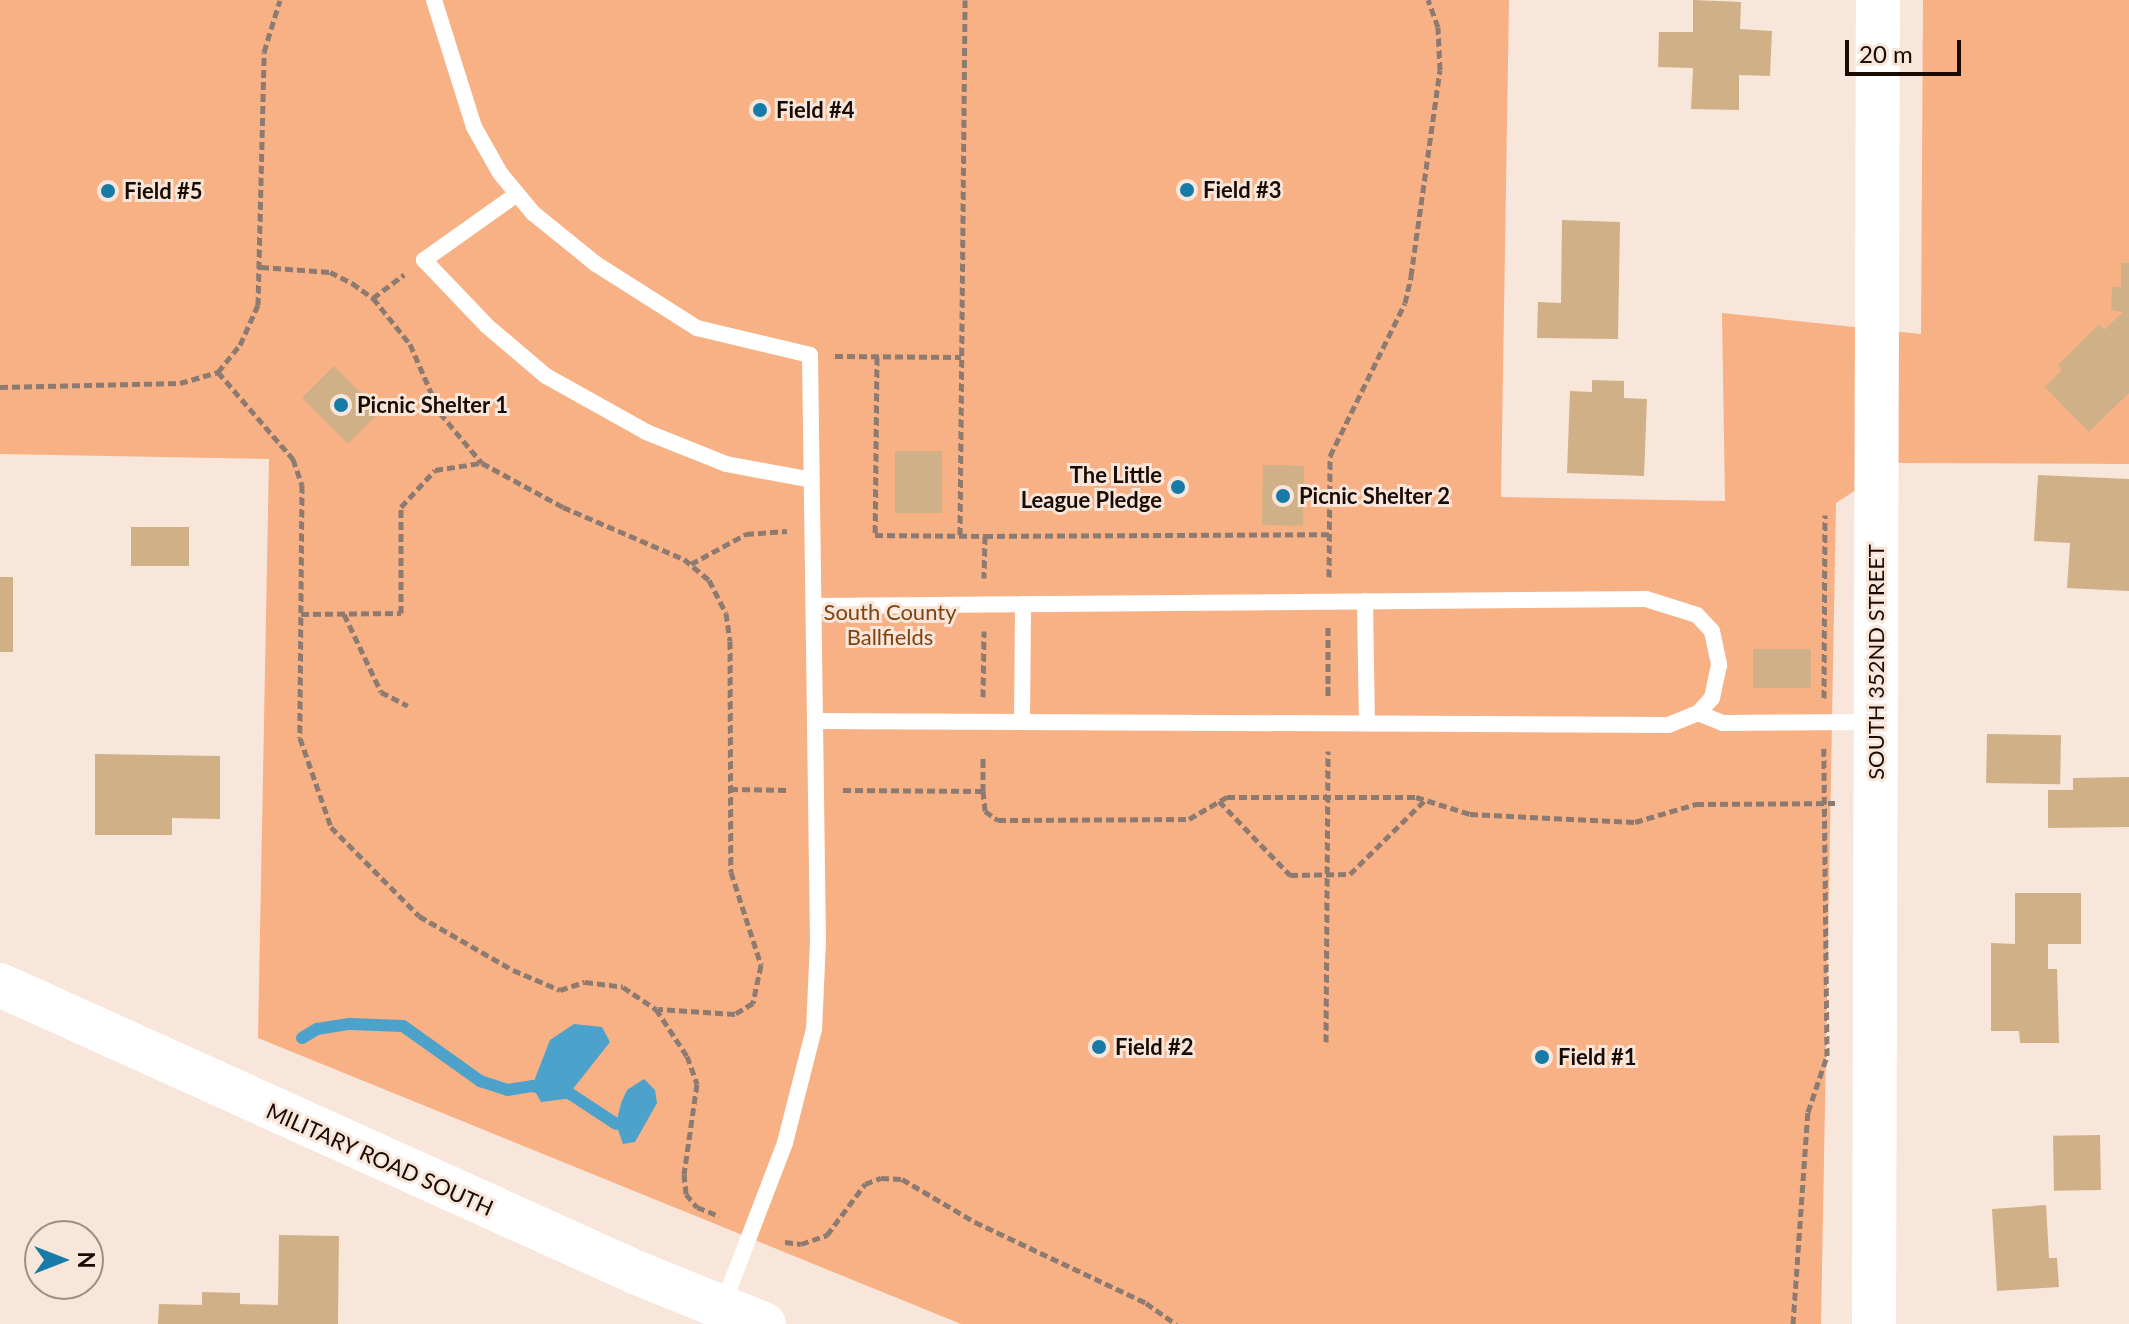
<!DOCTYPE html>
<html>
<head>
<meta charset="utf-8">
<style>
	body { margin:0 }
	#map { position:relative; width:2129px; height:1324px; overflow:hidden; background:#f9e6da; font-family:Lato,sans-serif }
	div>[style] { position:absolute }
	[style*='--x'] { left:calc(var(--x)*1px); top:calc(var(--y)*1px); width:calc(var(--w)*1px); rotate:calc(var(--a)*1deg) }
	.green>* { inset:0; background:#f7b185 }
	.water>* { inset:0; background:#4da2cc }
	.stream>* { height:12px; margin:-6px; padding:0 6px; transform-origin:6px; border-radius:6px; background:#4da2cc }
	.building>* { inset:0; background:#d0b087; transform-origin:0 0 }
	.path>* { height:5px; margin-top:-2.5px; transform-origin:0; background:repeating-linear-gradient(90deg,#8d7b71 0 8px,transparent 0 12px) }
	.lane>* { height:16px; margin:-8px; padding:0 8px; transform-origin:8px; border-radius:8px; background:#fff }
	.secondary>* { height:44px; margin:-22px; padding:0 22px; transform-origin:22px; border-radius:22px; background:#fff }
	.dots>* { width:22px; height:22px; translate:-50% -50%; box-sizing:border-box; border:4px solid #f9e6da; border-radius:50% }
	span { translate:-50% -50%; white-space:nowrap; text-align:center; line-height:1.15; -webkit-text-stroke:6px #f9e6da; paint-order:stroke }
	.poi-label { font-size:22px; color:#190a02; font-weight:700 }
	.left { translate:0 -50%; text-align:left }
	.right { translate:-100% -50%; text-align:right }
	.park-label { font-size:22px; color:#82420e }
	.street-label { font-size:22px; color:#190a02 }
	.north { position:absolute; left:24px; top:1220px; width:80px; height:80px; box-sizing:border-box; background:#f9e6da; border:2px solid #9f8e84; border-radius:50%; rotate:90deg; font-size:22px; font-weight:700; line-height:32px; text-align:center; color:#190a02 }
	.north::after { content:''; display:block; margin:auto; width:28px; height:36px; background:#167ca7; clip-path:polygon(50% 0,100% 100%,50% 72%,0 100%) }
	.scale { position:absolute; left:1845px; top:40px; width:116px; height:36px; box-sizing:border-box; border:4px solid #190a02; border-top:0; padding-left:10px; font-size:24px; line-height:28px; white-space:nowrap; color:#190a02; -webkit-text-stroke:6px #f9e6da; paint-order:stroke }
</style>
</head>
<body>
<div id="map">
	<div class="green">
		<i style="clip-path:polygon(0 0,1509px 0,1501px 497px,1725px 501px,1722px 313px,1921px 334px,1923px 0,2129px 0,2129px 464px,1897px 463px,1836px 503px,1821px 1324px,961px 1324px,258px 1038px,269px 459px,0 454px)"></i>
	</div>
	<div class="water">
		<i style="clip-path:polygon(574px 1024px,602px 1027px,610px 1042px,565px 1099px,541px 1102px,532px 1086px,550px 1040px)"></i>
		<i style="clip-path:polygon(644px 1079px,655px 1090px,657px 1103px,635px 1142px,623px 1144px,616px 1124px,621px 1103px,627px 1090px)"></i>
	</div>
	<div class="stream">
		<i style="--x:302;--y:1038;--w:17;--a:-31"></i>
		<i style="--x:317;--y:1029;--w:33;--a:-9"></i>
		<i style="--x:350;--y:1024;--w:53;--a:2.2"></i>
		<i style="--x:403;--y:1026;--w:95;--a:35.5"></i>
		<i style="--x:480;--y:1081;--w:28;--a:18"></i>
		<i style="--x:507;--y:1090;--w:25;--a:-9"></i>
		<i style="--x:532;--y:1086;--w:38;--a:11"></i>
		<i style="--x:569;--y:1093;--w:56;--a:33.4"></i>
	</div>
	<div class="building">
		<i style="clip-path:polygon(1693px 0,1741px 2px,1740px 29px,1772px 31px,1770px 76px,1739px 75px,1739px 110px,1691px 109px,1693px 68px,1658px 67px,1659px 32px,1693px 32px)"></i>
		<i style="clip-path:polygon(1562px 220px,1620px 222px,1618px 339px,1537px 338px,1538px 302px,1561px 303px)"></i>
		<i style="clip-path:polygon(2121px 263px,2129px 263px,2129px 393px,2089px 432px,2045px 387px,2062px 370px,2058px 365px,2099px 324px,2104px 330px,2123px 312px,2111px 310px,2112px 287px,2121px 287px)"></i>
		<i style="left:334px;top:366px;width:65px;height:45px;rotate:45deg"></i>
		<i style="clip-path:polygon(1592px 380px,1624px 381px,1624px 398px,1647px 399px,1644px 476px,1567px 473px,1570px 391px,1592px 392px)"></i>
		<i style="left:895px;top:451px;width:47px;height:62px"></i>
		<i style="left:1263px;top:465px;width:41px;height:60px;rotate:1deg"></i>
		<i style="clip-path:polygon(2038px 475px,2129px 479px,2129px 591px,2067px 588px,2070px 543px,2034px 541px)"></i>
		<i style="left:131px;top:527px;width:58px;height:39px"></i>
		<i style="left:0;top:577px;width:13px;height:75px"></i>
		<i style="left:1753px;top:649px;width:58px;height:39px"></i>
		<i style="left:1987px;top:734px;width:74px;height:49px;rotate:1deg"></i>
		<i style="clip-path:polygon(95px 754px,220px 756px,220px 819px,172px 818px,172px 835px,95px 835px)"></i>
		<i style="clip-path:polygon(2129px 777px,2129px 827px,2048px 828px,2048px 790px,2073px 790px,2073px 778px)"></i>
		<i style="clip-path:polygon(2015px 893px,2081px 893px,2081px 944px,2048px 944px,2048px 969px,2057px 969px,2059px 1043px,2020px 1043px,2019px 1031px,1991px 1031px,1991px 943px,2015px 944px)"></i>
		<i style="left:2100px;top:1135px;width:55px;height:47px;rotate:89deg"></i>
		<i style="clip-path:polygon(2046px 1205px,2049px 1258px,2057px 1258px,2059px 1287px,1997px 1291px,1992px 1209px)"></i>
		<i style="clip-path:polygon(279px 1235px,339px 1236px,338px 1324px,158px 1324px,159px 1304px,202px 1305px,202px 1292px,240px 1293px,240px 1304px,278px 1305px)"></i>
	</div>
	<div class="path">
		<i style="--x:261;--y:267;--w:69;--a:4.1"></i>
		<i style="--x:330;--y:272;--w:25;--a:27"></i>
		<i style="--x:352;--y:283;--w:26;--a:36"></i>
		<i style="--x:373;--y:298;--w:59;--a:51.2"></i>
		<i style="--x:410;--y:344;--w:75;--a:66.5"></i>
		<i style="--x:440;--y:413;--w:65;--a:50"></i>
		<i style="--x:482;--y:463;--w:92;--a:28.5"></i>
		<i style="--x:563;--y:507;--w:132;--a:23.3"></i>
		<i style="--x:684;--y:559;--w:33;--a:40"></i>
		<i style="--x:709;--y:580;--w:37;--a:63"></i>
		<i style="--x:726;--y:613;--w:28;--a:82"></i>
		<i style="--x:730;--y:641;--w:231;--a:89.8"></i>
		<i style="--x:731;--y:872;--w:98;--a:72.1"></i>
		<i style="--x:761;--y:965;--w:39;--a:102"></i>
		<i style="--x:753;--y:1003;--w:21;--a:149"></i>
		<i style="--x:735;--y:1014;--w:77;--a:-176.3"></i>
		<i style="--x:373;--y:298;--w:39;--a:-37"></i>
		<i style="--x:835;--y:356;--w:126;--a:0.5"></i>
		<i style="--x:877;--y:357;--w:178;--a:90.6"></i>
		<i style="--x:875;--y:535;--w:110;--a:0.5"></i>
		<i style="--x:985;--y:536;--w:42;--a:91.4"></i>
		<i style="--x:218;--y:372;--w:115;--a:49.2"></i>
		<i style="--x:293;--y:459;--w:28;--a:71"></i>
		<i style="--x:302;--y:485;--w:253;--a:90.5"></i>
		<i style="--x:300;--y:738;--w:94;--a:70.8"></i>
		<i style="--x:331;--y:827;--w:125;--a:45.3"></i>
		<i style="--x:419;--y:916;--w:108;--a:29.9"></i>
		<i style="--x:513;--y:970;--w:51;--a:23.1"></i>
		<i style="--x:560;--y:990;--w:26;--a:-18"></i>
		<i style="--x:585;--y:982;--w:38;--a:7"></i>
		<i style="--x:623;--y:987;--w:40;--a:34"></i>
		<i style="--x:656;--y:1009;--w:56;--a:56.6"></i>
		<i style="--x:687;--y:1056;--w:30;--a:70"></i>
		<i style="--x:697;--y:1084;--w:91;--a:98.2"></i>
		<i style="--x:684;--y:1174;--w:20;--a:84"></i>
		<i style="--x:686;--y:1194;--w:17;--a:50"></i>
		<i style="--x:697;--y:1207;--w:24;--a:22"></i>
		<i style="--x:0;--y:387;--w:180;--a:-1.3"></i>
		<i style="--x:180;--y:383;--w:40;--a:-16"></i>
		<i style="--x:218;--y:372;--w:35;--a:-51"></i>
		<i style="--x:240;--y:345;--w:44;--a:-65.8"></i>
		<i style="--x:258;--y:305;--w:253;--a:-88.6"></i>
		<i style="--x:264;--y:52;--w:54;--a:-72.9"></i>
		<i style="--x:960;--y:535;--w:535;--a:-89.46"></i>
		<i style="--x:985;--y:536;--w:345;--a:-0.3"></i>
		<i style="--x:691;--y:564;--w:63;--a:-28.6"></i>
		<i style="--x:746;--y:534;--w:41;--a:-4.2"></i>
		<i style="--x:1329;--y:577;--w:121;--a:-89.5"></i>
		<i style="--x:1330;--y:456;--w:170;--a:-63.9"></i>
		<i style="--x:1405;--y:303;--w:28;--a:-77"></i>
		<i style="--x:1411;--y:276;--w:208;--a:-82"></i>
		<i style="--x:1440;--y:70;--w:43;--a:-92.7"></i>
		<i style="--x:1438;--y:27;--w:29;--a:-110"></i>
		<i style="--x:301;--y:614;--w:100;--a:-0.6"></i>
		<i style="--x:401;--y:613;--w:106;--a:-90"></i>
		<i style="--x:401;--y:507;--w:50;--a:-47.4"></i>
		<i style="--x:435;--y:470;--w:47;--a:-8.7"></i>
		<i style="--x:344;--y:614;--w:86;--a:64.6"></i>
		<i style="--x:381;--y:692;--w:30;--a:27"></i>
		<i style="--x:1328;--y:627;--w:70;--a:90"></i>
		<i style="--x:983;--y:697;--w:66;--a:-89.1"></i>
		<i style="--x:1824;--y:698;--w:183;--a:-89.7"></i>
		<i style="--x:730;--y:789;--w:59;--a:1"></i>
		<i style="--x:843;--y:790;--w:140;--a:0.4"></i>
		<i style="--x:983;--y:791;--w:34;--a:-90"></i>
		<i style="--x:983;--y:791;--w:20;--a:84"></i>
		<i style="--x:985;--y:811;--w:16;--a:35"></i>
		<i style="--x:998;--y:820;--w:191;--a:-0.3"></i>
		<i style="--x:1189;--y:819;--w:44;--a:-30.1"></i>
		<i style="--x:1227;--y:797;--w:189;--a:0"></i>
		<i style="--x:1416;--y:797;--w:57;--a:17.5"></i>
		<i style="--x:1470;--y:814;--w:165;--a:2.8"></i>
		<i style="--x:1635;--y:822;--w:64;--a:-16.4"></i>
		<i style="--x:1696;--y:804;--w:139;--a:-0.4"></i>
		<i style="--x:1219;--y:801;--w:103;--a:46.2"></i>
		<i style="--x:1290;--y:875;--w:60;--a:-1"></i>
		<i style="--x:1350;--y:874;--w:105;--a:-44.6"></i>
		<i style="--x:1326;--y:1042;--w:291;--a:-89.6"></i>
		<i style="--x:785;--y:1242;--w:16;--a:7"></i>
		<i style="--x:801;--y:1244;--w:28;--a:-19"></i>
		<i style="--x:827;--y:1235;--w:64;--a:-53.3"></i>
		<i style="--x:865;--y:1184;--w:17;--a:-21"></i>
		<i style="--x:881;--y:1178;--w:21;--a:3"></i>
		<i style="--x:902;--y:1179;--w:85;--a:30.5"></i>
		<i style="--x:975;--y:1222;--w:189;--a:25.3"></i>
		<i style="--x:1146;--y:1303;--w:37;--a:35"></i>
		<i style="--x:1793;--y:1324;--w:213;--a:-86"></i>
		<i style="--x:1808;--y:1112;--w:59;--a:-71.3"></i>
		<i style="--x:1827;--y:1056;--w:308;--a:-90.6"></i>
	</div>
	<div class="lane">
		<i style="--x:434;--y:0;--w:133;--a:72.5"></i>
		<i style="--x:474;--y:127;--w:53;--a:60.5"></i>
		<i style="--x:500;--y:173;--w:52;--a:50.5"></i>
		<i style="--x:533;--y:213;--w:81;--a:39"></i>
		<i style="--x:596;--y:264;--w:120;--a:32.4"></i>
		<i style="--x:697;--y:328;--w:116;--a:13.4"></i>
		<i style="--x:810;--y:355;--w:587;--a:89.22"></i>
		<i style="--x:818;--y:942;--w:87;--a:92.6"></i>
		<i style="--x:814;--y:1029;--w:118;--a:104.3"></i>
		<i style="--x:785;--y:1143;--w:176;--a:111"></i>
		<i style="--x:517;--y:194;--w:114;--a:144.6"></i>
		<i style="--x:424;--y:260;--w:91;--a:46.3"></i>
		<i style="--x:487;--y:326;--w:77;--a:40.3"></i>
		<i style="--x:546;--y:376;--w:115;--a:29.2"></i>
		<i style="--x:646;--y:432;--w:86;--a:21.8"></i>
		<i style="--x:726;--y:464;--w:87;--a:10.5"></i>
		<i style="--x:1365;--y:601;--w:122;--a:89.1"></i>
		<i style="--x:814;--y:606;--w:832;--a:-0.48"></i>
		<i style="--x:1646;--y:599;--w:53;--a:17.4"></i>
		<i style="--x:1697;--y:615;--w:22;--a:47"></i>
		<i style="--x:1712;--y:631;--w:35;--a:78"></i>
		<i style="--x:1719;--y:665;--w:34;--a:102"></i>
		<i style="--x:1712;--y:698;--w:21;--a:133"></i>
		<i style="--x:1698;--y:713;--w:32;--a:158"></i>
		<i style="--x:1668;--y:725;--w:853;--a:-179.73"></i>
		<i style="--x:1698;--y:713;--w:27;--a:22"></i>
		<i style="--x:1723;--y:723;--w:152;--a:-0.4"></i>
		<i style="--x:1022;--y:722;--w:118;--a:-89.5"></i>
	</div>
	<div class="secondary">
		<i style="--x:0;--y:985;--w:697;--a:24.32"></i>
		<i style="--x:635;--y:1272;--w:139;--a:22"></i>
		<i style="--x:1874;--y:1324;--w:1324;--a:-89.83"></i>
	</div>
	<div class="dots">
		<i style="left:760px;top:110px;background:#167ca7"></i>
		<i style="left:1187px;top:190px;background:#167ca7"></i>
		<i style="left:108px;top:191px;background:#167ca7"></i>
		<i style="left:341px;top:405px;background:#167ca7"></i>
		<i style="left:1178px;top:487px;background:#167ca7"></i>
		<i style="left:1283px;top:496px;background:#167ca7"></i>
		<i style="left:1099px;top:1047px;background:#167ca7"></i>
		<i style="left:1542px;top:1057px;background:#167ca7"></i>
	</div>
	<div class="poi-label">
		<span class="left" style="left:776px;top:110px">Field #4</span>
		<span class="left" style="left:1203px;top:190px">Field #3</span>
		<span class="left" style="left:124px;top:191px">Field #5</span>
		<span class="left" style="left:357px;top:405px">Picnic Shelter 1</span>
		<span class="right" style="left:1162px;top:487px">The Little<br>League Pledge</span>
		<span class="left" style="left:1299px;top:496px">Picnic Shelter 2</span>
		<span class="left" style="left:1115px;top:1047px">Field #2</span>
		<span class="left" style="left:1558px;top:1057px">Field #1</span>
	</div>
	<div class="park-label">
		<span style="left:890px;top:624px">South County<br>Ballfields</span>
	</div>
	<div class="street-label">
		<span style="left:1876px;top:662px;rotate:-90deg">SOUTH 352ND STREET</span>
		<span style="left:380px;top:1159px;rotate:24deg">MILITARY ROAD SOUTH</span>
	</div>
	<div class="north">N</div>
	<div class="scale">20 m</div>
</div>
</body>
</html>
